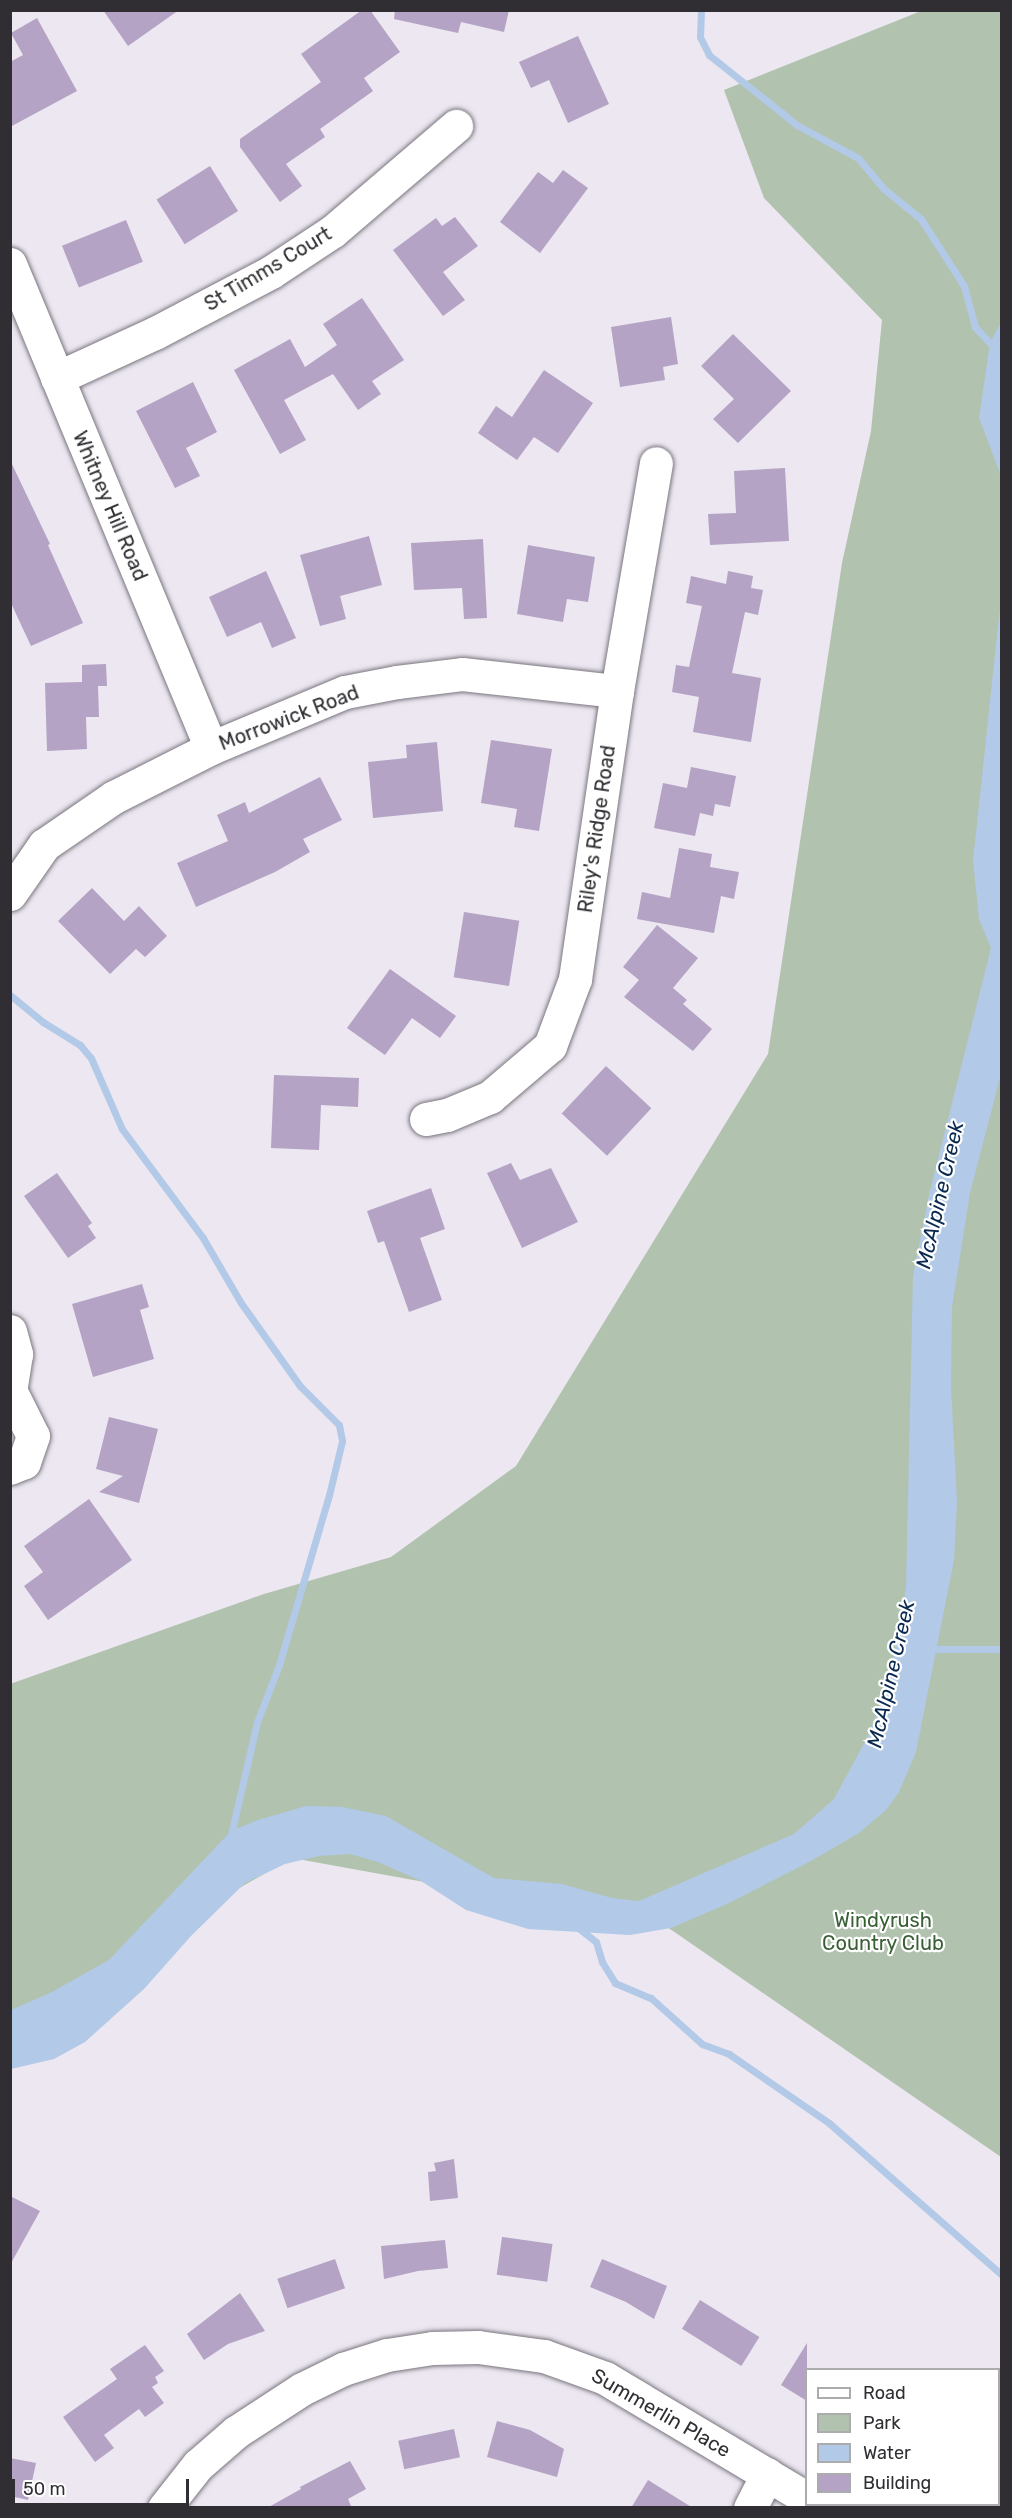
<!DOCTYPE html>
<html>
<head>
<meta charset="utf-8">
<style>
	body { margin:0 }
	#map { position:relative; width:1012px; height:2518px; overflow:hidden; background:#ece7f1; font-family:Rubik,sans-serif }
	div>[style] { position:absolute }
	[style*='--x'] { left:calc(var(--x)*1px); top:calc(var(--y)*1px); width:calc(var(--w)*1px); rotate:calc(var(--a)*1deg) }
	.green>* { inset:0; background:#b1c3af }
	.water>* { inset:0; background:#b2c9e7 }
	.stream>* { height:7px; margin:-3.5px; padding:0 3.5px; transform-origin:3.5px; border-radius:3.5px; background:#b2c9e7 }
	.building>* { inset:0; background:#b4a3c4; transform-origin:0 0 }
	.roads { filter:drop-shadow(0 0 2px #7a767e) drop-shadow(0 0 2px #7a767e) }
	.minor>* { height:33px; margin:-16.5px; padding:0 16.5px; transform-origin:16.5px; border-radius:16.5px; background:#fff }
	span { translate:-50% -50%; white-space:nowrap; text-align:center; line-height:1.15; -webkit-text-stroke:4.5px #fff; paint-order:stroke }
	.street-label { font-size:20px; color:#302e32 }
	.park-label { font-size:20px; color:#395f35 }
	.water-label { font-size:21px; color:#092950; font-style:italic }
	.frame { position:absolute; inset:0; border:12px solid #302e32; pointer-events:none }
	.legend { position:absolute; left:805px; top:2368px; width:195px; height:138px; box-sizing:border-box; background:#fff; border:2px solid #acabad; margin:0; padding:8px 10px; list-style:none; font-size:18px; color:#302e32 }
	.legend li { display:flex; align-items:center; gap:12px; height:30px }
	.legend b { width:30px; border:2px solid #acabad }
	.scale { position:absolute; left:12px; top:2479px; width:177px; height:27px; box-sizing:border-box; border:3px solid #302e32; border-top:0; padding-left:8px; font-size:18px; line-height:21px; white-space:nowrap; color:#302e32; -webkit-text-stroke:4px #fff; paint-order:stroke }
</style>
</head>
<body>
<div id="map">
	<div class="green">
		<i style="clip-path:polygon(921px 11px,1001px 11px,1001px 2157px,644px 1911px,584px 1911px,292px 1858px,11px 2018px,10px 1684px,264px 1594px,391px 1557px,516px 1466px,768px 1054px,842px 563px,871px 431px,882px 320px,764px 198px,724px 90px)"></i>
	</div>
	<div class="water">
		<i style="clip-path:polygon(1001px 322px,1001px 476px,979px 418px,990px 343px)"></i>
		<i style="clip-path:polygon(1001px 598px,1001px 1074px,970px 1193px,952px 1307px,951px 1387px,957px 1501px,954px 1560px,916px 1752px,899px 1792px,886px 1810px,859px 1833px,811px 1861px,727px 1904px,671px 1928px,630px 1935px,528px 1929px,466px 1910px,421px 1881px,378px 1862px,350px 1854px,319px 1856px,285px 1864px,245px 1883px,191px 1936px,144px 1989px,85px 2042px,54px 2059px,11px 2069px,11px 2010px,52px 1992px,109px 1960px,231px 1831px,258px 1820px,306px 1806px,342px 1807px,386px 1816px,494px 1878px,562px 1884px,612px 1898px,639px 1901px,794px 1834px,834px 1799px,868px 1736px,888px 1687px,906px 1588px,913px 1276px,929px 1195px,991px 948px,979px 919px,973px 861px)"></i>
	</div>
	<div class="stream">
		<i style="--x:701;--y:10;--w:27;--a:92"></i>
		<i style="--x:700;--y:37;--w:20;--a:63"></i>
		<i style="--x:709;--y:55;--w:112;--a:38.5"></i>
		<i style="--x:797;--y:125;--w:69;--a:28.4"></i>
		<i style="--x:858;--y:158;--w:40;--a:50"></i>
		<i style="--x:884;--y:189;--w:48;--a:39"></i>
		<i style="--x:921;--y:219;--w:80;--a:57.3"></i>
		<i style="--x:964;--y:286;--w:42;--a:75"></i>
		<i style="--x:975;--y:327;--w:22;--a:47"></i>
		<i style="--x:990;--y:343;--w:13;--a:27"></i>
		<i style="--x:10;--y:995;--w:43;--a:39.3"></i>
		<i style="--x:43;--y:1022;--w:44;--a:31.9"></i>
		<i style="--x:80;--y:1045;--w:17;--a:50"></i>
		<i style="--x:91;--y:1058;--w:77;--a:66.4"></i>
		<i style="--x:122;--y:1129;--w:136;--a:53.4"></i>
		<i style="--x:203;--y:1238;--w:75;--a:59.7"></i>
		<i style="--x:241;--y:1303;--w:102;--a:54.6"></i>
		<i style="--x:300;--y:1386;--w:55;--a:45"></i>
		<i style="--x:339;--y:1425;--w:16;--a:79"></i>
		<i style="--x:342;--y:1441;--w:56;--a:103.5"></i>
		<i style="--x:329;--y:1495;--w:177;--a:106.4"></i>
		<i style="--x:279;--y:1665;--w:61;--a:111.1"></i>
		<i style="--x:257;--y:1722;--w:120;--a:103"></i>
		<i style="--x:930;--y:1649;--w:72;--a:0"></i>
		<i style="--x:577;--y:1927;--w:24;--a:38"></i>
		<i style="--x:596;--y:1942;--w:21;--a:73"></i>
		<i style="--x:602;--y:1962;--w:25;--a:58"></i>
		<i style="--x:615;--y:1983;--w:39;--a:23"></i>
		<i style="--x:651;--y:1998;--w:69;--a:42"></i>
		<i style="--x:702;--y:2044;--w:29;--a:20"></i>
		<i style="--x:729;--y:2054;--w:121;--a:34.6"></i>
		<i style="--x:829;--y:2123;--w:230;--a:41.3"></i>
	</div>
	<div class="building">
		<i style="clip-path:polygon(103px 10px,179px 10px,128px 46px)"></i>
		<i style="clip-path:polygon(362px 10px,370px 10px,400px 52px,364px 78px,373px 91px,320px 129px,325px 137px,286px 164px,302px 186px,280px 202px,240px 147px,240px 139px,321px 82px,301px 54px)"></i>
		<i style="clip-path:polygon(395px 10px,509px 10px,504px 32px,461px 22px,458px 33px,394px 19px)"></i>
		<i style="clip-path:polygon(37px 18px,77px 91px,10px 127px,10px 62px,23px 55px,11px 33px)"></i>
		<i style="clip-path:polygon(578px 36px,609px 104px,568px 123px,549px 80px,531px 88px,519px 62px)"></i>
		<i style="left:210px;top:166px;width:53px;height:63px;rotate:58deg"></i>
		<i style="clip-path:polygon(563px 170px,588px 188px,540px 253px,500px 222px,538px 172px,553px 183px)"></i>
		<i style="clip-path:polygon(455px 217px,478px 246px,443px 272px,465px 300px,443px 316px,393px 250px,436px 218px,442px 226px)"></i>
		<i style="left:126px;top:220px;width:45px;height:69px;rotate:68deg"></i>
		<i style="clip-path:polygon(362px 298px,404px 360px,372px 381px,381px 394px,358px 410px,333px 374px,284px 400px,306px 440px,280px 454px,234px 370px,290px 339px,305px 367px,337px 345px,323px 324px)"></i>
		<i style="clip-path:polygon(671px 317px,678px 364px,663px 367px,665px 380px,620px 387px,611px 327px)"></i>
		<i style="clip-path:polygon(733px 334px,791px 391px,738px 443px,713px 419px,734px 399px,701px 366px)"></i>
		<i style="clip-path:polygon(544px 370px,593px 403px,558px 453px,534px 437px,517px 460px,478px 433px,496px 406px,512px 417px)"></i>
		<i style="clip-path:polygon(193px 382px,217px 432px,186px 448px,200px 476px,175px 488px,136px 411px)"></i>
		<i style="clip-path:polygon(10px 460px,50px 544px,48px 545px,83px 623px,31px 646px,10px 601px)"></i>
		<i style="clip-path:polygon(785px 468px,789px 541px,710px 545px,708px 514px,736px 513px,734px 471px)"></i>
		<i style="clip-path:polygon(369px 536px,382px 585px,340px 596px,346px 619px,320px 626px,300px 555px)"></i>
		<i style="clip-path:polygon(483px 539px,487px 618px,464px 619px,462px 588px,414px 590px,411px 543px)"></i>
		<i style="clip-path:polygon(528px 545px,595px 557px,588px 602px,567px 599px,563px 622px,517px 614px)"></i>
		<i style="clip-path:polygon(266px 571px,296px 638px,272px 648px,261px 622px,227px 637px,209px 597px)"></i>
		<i style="clip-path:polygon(728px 571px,753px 576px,751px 588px,763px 590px,758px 615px,745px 612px,732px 673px,761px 678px,751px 742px,693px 732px,699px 697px,672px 692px,676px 665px,689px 667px,702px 606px,686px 603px,691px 576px,726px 584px)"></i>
		<i style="clip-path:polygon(106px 664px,107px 686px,98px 686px,99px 717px,86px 717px,87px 749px,47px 751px,45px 683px,82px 682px,82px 665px)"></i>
		<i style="clip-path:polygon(491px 740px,552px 749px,539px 831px,514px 827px,517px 809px,481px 803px)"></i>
		<i style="clip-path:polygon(437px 742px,443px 811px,373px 818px,368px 762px,407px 758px,406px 745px)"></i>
		<i style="clip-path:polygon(691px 767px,736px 776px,730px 807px,715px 804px,713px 816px,700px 813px,695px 836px,654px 828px,663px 783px,687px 788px)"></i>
		<i style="clip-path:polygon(320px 777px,342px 820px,303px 839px,310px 852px,275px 872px,196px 907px,177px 863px,228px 841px,217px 815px,245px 802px,249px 813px)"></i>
		<i style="clip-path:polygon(679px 848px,712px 854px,710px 867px,739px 872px,734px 899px,721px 896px,714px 933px,637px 919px,642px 892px,670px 898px)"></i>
		<i style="clip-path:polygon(92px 888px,124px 921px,139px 906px,167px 936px,145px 957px,136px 949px,110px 974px,58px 921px)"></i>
		<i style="left:464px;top:912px;width:56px;height:66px;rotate:9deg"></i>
		<i style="clip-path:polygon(657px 925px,698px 958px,673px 988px,687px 1000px,683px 1004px,712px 1029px,693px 1051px,624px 997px,639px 980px,623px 967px)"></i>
		<i style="clip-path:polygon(390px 969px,456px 1016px,440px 1038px,412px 1018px,385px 1055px,347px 1028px)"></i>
		<i style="left:606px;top:1066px;width:62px;height:65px;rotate:43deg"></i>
		<i style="clip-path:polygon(274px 1075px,359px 1078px,358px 1107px,321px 1105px,319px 1150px,271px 1148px)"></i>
		<i style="clip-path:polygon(511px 1163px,520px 1180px,551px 1168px,578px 1222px,522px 1248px,487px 1173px)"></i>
		<i style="clip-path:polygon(57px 1173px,92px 1223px,88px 1226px,96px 1238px,68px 1258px,24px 1196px)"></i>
		<i style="clip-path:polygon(431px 1188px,445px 1229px,420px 1238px,442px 1300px,409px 1312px,384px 1241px,378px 1243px,367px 1211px)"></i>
		<i style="clip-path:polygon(142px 1284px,149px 1307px,140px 1310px,154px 1359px,93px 1377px,72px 1304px)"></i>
		<i style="clip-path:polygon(109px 1417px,158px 1429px,139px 1503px,99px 1492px,123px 1476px,96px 1469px)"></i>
		<i style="clip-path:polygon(89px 1499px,132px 1560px,48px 1620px,24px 1586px,43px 1572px,24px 1546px)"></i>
		<i style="clip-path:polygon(454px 2159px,458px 2198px,430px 2201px,428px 2172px,436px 2171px,434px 2163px)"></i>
		<i style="clip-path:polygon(10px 2196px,40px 2211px,10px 2265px)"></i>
		<i style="left:502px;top:2237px;width:51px;height:38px;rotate:8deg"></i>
		<i style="clip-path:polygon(445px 2240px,448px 2268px,418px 2271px,384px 2279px,381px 2246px)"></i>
		<i style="left:335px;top:2259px;width:31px;height:61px;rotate:71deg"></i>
		<i style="clip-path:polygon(602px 2259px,667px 2286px,654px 2319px,626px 2302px,590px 2287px)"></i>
		<i style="clip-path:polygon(240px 2293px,265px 2331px,228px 2344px,204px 2360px,187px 2334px)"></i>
		<i style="left:700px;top:2300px;width:70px;height:34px;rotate:32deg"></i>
		<i style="clip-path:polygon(807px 2343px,807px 2401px,781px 2385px)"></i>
		<i style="clip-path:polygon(145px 2345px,164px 2371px,155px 2377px,158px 2383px,152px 2387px,164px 2403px,145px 2417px,139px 2409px,104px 2435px,114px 2448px,95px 2462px,63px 2417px,117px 2379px,110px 2369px)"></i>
		<i style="clip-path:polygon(497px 2421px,530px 2430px,564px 2449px,557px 2477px,487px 2457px)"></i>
		<i style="left:454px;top:2429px;width:29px;height:57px;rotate:78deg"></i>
		<i style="clip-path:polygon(10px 2458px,36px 2463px,28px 2500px,10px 2496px)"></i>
		<i style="clip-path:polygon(350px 2461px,366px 2489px,348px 2499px,352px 2508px,267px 2508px,301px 2489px,300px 2487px)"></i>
		<i style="clip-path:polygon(648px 2480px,693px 2508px,631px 2508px)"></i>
	</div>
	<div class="roads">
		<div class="minor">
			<i style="--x:10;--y:264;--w:524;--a:67.45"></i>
			<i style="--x:57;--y:378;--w:108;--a:-24.7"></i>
			<i style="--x:155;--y:333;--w:131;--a:-27.7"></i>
			<i style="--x:271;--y:272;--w:74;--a:-33.5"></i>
			<i style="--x:333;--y:231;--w:162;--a:-40.5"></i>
			<i style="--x:10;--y:894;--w:60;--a:-55.2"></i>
			<i style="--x:44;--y:845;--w:85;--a:-34.4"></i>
			<i style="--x:114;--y:797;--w:109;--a:-26.8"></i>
			<i style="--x:211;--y:748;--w:145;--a:-22.7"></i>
			<i style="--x:345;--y:692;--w:53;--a:-10.9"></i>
			<i style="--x:397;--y:682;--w:65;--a:-7"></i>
			<i style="--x:462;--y:674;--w:156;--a:6.3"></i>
			<i style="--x:426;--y:1119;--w:21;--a:-11"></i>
			<i style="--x:447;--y:1115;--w:47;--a:-22.7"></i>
			<i style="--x:490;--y:1097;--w:79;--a:-40.4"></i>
			<i style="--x:550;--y:1046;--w:72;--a:-69.5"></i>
			<i style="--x:575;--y:979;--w:291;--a:-81.7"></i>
			<i style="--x:617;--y:691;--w:231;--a:-80.3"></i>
			<i style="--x:10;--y:1331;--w:24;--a:75"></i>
			<i style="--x:16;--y:1354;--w:36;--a:99"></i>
			<i style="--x:10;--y:1390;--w:51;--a:63.4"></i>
			<i style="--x:33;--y:1436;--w:28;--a:109"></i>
			<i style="--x:24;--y:1462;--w:15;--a:157"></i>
			<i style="--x:164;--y:2508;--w:55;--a:-51.7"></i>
			<i style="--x:198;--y:2465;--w:50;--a:-41"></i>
			<i style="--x:236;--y:2432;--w:79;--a:-33.1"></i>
			<i style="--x:302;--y:2389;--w:46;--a:-26"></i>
			<i style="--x:343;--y:2369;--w:46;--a:-17.7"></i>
			<i style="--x:387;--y:2355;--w:46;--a:-8.8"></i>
			<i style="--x:432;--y:2348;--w:46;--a:-1.2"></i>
			<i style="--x:478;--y:2347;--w:67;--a:7.8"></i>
			<i style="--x:544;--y:2356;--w:65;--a:19.8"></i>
			<i style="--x:605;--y:2378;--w:234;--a:30.8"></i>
			<i style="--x:750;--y:2508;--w:38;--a:-63"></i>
		</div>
	</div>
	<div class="street-label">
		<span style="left:268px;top:269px;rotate:-31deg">St Timms Court</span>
		<span style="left:110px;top:506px;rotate:67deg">Whitney Hill Road</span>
		<span style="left:289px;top:718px;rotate:-21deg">Morrowick Road</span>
		<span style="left:597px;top:829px;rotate:-82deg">Riley's Ridge Road</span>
		<span style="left:661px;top:2413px;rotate:30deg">Summerlin Place</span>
	</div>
	<div class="park-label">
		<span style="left:883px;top:1932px">Windyrush<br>Country Club</span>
	</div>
	<div class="water-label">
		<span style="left:940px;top:1195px;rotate:-77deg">McAlpine Creek</span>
		<span style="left:891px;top:1674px;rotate:-77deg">McAlpine Creek</span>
	</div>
	<div class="frame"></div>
	<ul class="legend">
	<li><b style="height:8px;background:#fff"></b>Road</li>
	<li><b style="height:16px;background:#b1c3af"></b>Park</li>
	<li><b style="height:16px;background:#b2c9e7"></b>Water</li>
	<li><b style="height:16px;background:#b4a3c4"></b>Building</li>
	</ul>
	<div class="scale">50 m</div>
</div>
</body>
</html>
